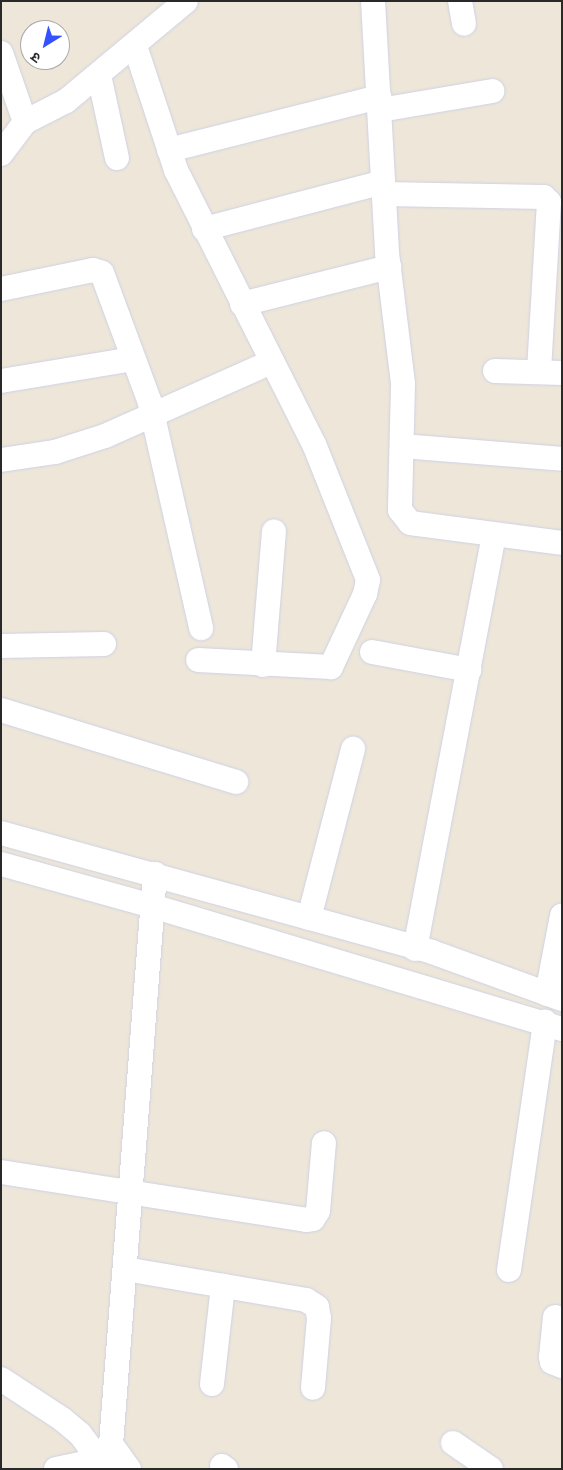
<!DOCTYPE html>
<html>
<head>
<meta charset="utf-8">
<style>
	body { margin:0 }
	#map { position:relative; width:563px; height:1470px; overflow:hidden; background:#ede6d9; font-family:Overpass,"Noto Sans Devanagari",sans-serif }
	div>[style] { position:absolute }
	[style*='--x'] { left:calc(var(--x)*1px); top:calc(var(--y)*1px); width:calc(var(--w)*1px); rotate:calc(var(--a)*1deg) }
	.roads { filter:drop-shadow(0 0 1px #ced1e4) drop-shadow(0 0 1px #ced1e4) }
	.minor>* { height:24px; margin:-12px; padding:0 12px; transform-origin:12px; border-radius:12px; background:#fff }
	span { translate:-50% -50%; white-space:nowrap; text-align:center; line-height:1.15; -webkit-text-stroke:4px #fff; paint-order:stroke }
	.frame { position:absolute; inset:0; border:2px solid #292929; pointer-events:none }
	.north { position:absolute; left:20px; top:20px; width:50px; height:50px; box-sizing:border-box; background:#fff; border:1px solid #a9a9a9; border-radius:50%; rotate:216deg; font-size:14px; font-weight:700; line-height:20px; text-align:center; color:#292929 }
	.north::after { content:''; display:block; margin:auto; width:18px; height:22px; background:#3450ff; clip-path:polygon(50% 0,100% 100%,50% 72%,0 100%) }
</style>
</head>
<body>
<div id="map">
	<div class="roads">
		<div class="minor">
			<i style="--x:373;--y:1;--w:252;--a:86.8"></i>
			<i style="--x:387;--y:253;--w:132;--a:83"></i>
			<i style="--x:403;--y:384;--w:126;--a:91.4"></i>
			<i style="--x:400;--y:510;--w:16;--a:52"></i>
			<i style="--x:410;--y:523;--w:153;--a:7.5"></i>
			<i style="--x:460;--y:1;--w:23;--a:80"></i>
			<i style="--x:135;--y:46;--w:131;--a:71.7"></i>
			<i style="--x:176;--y:170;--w:307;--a:63.3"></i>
			<i style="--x:314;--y:444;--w:146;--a:68.3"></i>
			<i style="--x:368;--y:580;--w:14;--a:102"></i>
			<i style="--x:365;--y:594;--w:81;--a:115"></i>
			<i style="--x:331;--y:667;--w:133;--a:-177"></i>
			<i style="--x:1;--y:53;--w:73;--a:70.8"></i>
			<i style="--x:99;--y:75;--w:85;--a:77.8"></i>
			<i style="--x:380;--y:110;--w:114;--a:-9.6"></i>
			<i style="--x:169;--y:150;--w:217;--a:-14.2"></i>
			<i style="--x:1;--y:154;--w:40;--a:-53"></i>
			<i style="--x:25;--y:122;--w:46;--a:-27.1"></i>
			<i style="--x:66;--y:101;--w:156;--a:-39.8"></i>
			<i style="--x:384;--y:194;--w:160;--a:1.1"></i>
			<i style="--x:544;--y:197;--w:7;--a:45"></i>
			<i style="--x:549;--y:202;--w:170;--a:93.4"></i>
			<i style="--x:204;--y:229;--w:185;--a:-14.7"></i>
			<i style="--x:1;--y:289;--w:94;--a:-11.7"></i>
			<i style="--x:93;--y:270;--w:9;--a:18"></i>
			<i style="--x:102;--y:273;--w:139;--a:69.7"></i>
			<i style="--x:150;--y:403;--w:231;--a:77.2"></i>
			<i style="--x:242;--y:304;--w:152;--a:-14.1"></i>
			<i style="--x:495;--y:371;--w:67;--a:1.7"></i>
			<i style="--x:1;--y:381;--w:133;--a:-9.5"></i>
			<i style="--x:402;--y:446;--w:161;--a:4.6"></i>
			<i style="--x:1;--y:460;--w:55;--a:-8.4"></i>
			<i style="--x:55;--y:452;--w:52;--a:-17.7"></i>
			<i style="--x:105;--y:436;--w:182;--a:-24"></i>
			<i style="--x:1;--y:646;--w:103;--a:-1.1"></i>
			<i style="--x:372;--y:652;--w:99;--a:10.5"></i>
			<i style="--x:263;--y:665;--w:134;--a:-85.3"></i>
			<i style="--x:1;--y:710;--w:246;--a:17"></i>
			<i style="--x:1;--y:833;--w:447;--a:15.4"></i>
			<i style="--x:432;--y:952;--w:138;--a:19.9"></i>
			<i style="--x:1;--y:864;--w:157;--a:15.5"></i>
			<i style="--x:152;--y:906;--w:428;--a:16.7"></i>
			<i style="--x:309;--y:918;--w:175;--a:-75.4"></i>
			<i style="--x:415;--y:949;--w:422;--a:-79.2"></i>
			<i style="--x:547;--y:994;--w:80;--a:-79.2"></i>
			<i style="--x:1;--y:1172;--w:309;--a:8.9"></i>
			<i style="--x:306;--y:1220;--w:7;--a:-8"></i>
			<i style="--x:313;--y:1219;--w:9;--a:-58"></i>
			<i style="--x:318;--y:1211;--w:68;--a:-85"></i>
			<i style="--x:125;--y:1269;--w:184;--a:9.7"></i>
			<i style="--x:306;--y:1300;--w:13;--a:32"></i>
			<i style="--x:317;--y:1307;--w:11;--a:80"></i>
			<i style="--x:319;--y:1318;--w:70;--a:94.9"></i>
			<i style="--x:509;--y:1270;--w:251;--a:-81.7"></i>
			<i style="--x:555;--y:1317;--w:40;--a:95.7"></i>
			<i style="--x:551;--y:1357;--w:5;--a:79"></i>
			<i style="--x:552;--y:1362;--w:11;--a:22"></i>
			<i style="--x:1;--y:1379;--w:73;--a:33.3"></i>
			<i style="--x:62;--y:1419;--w:23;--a:40"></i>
			<i style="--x:80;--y:1434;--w:44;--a:53.4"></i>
			<i style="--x:212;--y:1384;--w:99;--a:-83.6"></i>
			<i style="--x:453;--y:1443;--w:46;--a:34.4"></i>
			<i style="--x:222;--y:1466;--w:5;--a:37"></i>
			<i style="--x:56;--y:1469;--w:44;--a:-11.8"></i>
			<i style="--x:129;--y:1469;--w:31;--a:-126"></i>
			<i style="--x:111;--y:1444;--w:572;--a:-85.59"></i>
		</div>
	</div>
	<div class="frame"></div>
	<div class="north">उ</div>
</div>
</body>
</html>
